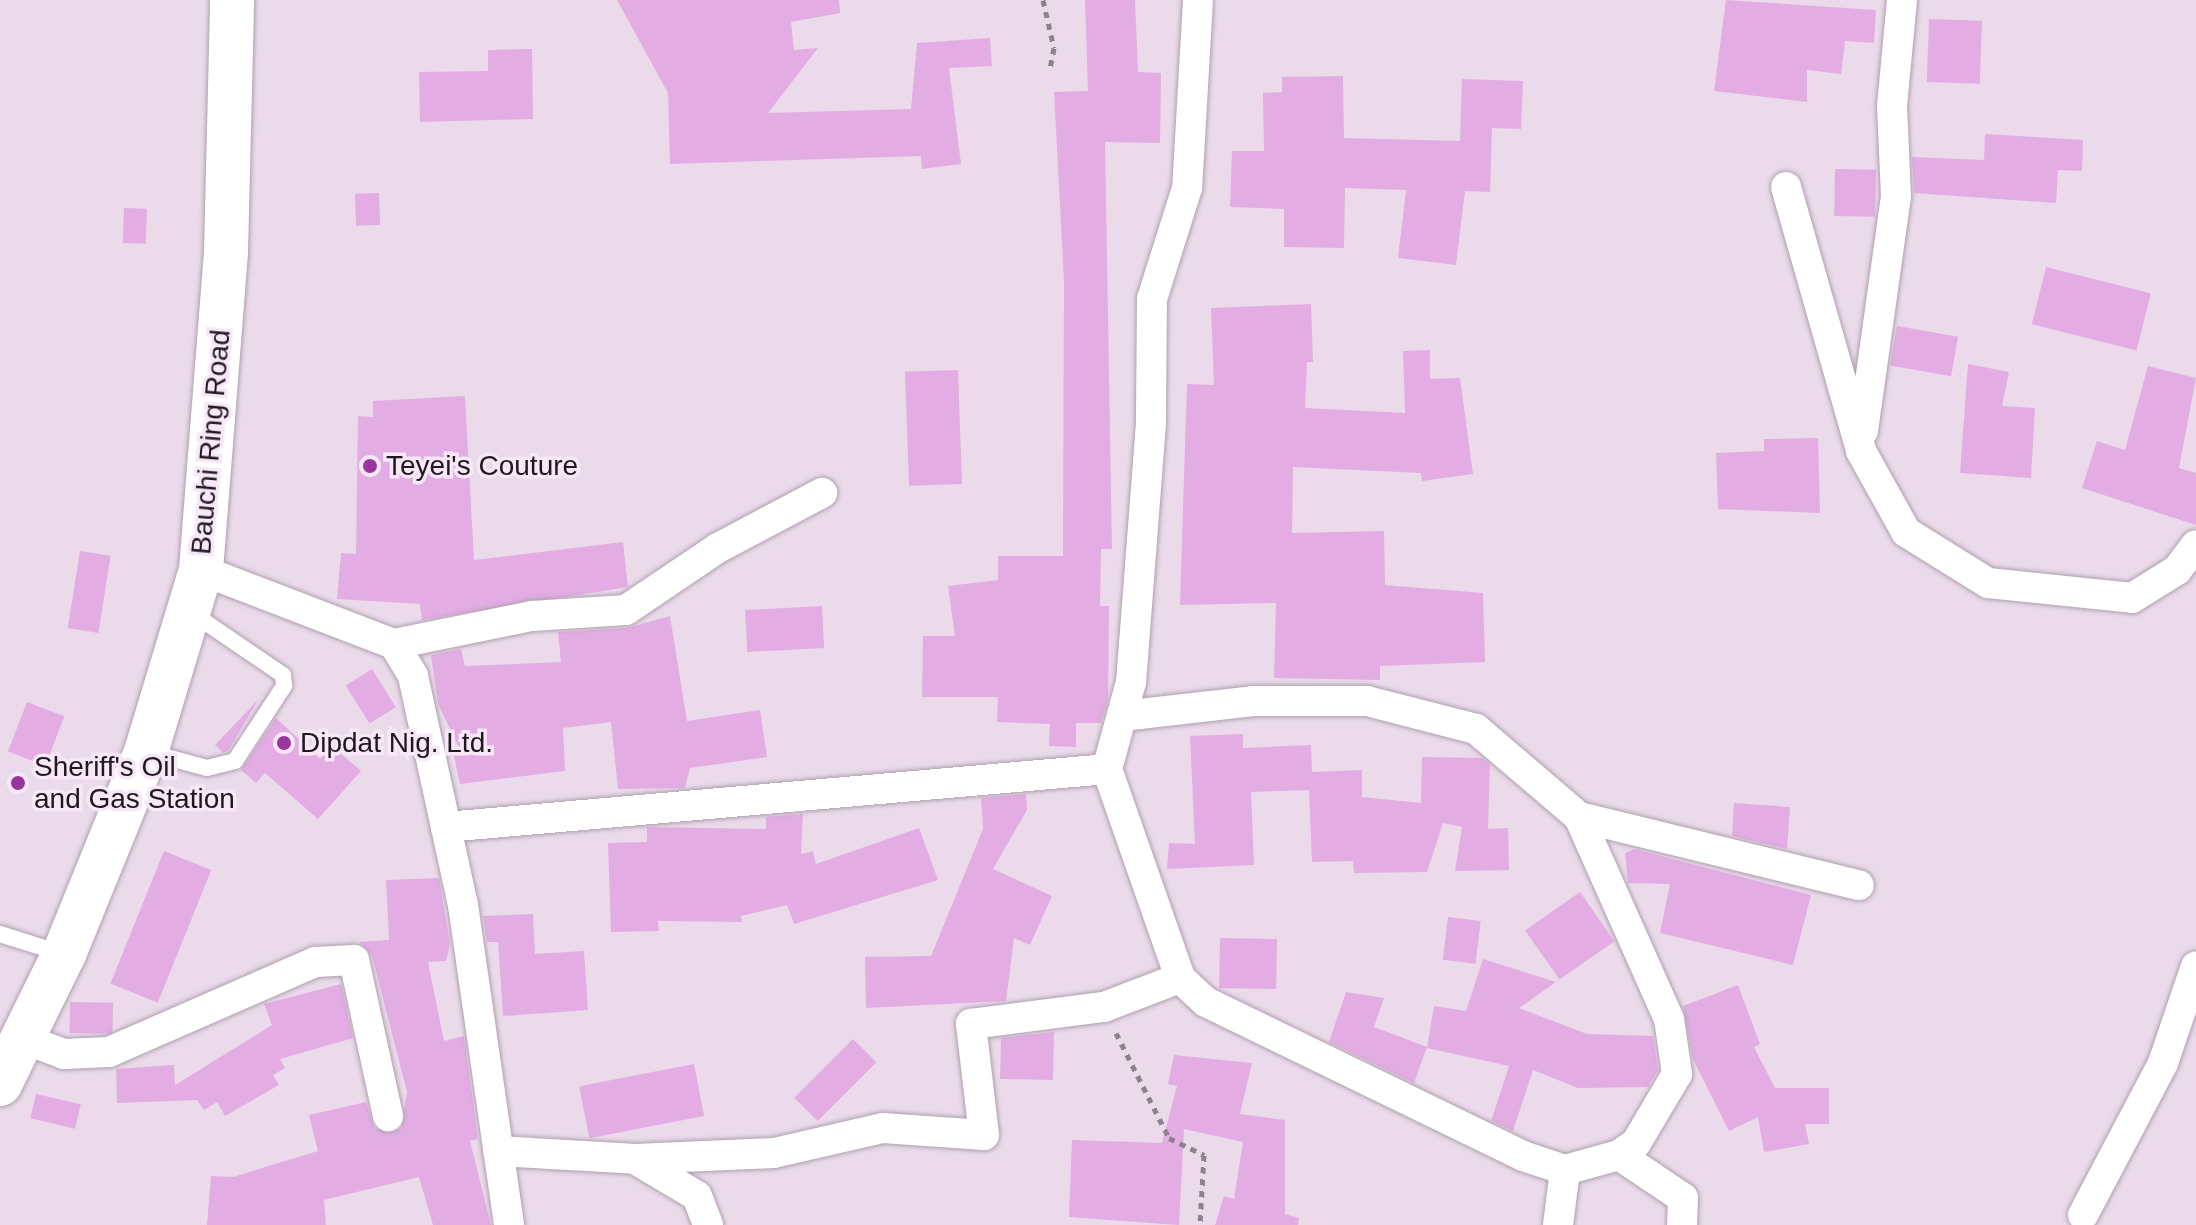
<!DOCTYPE html>
<html>
<head>
<meta charset="utf-8">
<style>
	body { margin:0 }
	#map { position:relative; width:2196px; height:1225px; overflow:hidden; background:#eadaea; font-family:Arial,sans-serif }
	div>[style] { position:absolute }
	[style*='--x'] { left:calc(var(--x)*1px); top:calc(var(--y)*1px); width:calc(var(--w)*1px); rotate:calc(var(--a)*1deg) }
	.building>* { inset:0; background:#e3ade4; transform-origin:0 0 }
	.path>* { height:5px; margin-top:-2.5px; transform-origin:0; background:repeating-linear-gradient(90deg,#8d828d 0 6px,transparent 0 12px) }
	.roads { filter:drop-shadow(0 0 2px #afa0af) drop-shadow(0 0 2px #afa0af) }
	.service>* { height:16px; margin:-8px; padding:0 8px; transform-origin:8px; border-radius:8px; background:#fff }
	.minor>* { height:30px; margin:-15px; padding:0 15px; transform-origin:15px; border-radius:15px; background:#fff }
	.primary>* { height:44px; margin:-22px; padding:0 22px; transform-origin:22px; border-radius:22px; background:#fff }
	.dots>* { width:22px; height:22px; translate:-50% -50%; box-sizing:border-box; border:4px solid #f7e7f7; border-radius:50% }
	span { translate:-50% -50%; white-space:nowrap; text-align:center; line-height:1.15; -webkit-text-stroke:7px #f7e7f7; paint-order:stroke }
	.street-label { font-size:28px; color:#1f191f }
	.poi-label { font-size:28px; color:#1f191f }
	.left { translate:0 -50%; text-align:left }
</style>
</head>
<body>
<div id="map">
	<div class="building">
		<i style="clip-path:polygon(617px 0,839px 0,840px 13px,791px 22px,794px 50px,818px 48px,768px 113px,911px 109px,917px 43px,990px 38px,992px 66px,949px 68px,961px 164px,922px 169px,921px 156px,670px 164px,668px 93px)"></i>
		<i style="clip-path:polygon(1085px 0,1135px 0,1138px 72px,1161px 73px,1160px 143px,1105px 142px,1112px 549px,1101px 549px,1100px 606px,1109px 606px,1108px 699px,1101px 723px,1076px 723px,1076px 747px,1049px 746px,1050px 724px,997px 722px,998px 697px,922px 697px,923px 636px,955px 636px,948px 586px,998px 580px,998px 556px,1063px 556px,1064px 281px,1054px 92px,1088px 91px)"></i>
		<i style="clip-path:polygon(1726px 0,1876px 10px,1874px 43px,1845px 41px,1841px 74px,1807px 70px,1807px 102px,1714px 91px)"></i>
		<i style="left:1929px;top:19px;width:53px;height:63px;rotate:2deg"></i>
		<i style="clip-path:polygon(532px 49px,533px 119px,420px 122px,419px 72px,488px 71px,488px 50px)"></i>
		<i style="clip-path:polygon(1343px 76px,1344px 138px,1460px 141px,1462px 79px,1523px 81px,1521px 129px,1492px 128px,1490px 192px,1465px 191px,1456px 265px,1398px 258px,1406px 190px,1345px 188px,1344px 248px,1284px 247px,1284px 209px,1230px 207px,1232px 151px,1264px 151px,1263px 93px,1282px 92px,1282px 77px)"></i>
		<i style="clip-path:polygon(1985px 134px,2083px 140px,2082px 171px,2058px 170px,2056px 203px,1914px 193px,1912px 157px,1984px 160px)"></i>
		<i style="left:1835px;top:169px;width:41px;height:47px;rotate:1deg"></i>
		<i style="left:379px;top:193px;width:32px;height:24px;rotate:88deg"></i>
		<i style="left:124px;top:208px;width:23px;height:35px;rotate:2deg"></i>
		<i style="left:2046px;top:267px;width:108px;height:59px;rotate:14deg"></i>
		<i style="clip-path:polygon(1311px 304px,1313px 362px,1307px 362px,1305px 408px,1405px 413px,1403px 351px,1430px 350px,1430px 379px,1460px 378px,1473px 474px,1422px 481px,1421px 473px,1293px 467px,1292px 533px,1384px 531px,1385px 585px,1483px 593px,1485px 662px,1380px 666px,1380px 680px,1274px 678px,1276px 603px,1180px 605px,1187px 384px,1214px 385px,1211px 308px)"></i>
		<i style="left:1897px;top:326px;width:62px;height:40px;rotate:10deg"></i>
		<i style="clip-path:polygon(1968px 364px,2009px 372px,2002px 406px,2035px 408px,2031px 478px,1960px 473px)"></i>
		<i style="clip-path:polygon(2148px 366px,2196px 378px,2179px 468px,2196px 473px,2196px 525px,2082px 488px,2097px 441px,2125px 450px)"></i>
		<i style="left:958px;top:370px;width:114px;height:53px;rotate:88deg"></i>
		<i style="clip-path:polygon(465px 396px,474px 560px,623px 542px,628px 587px,422px 620px,420px 604px,337px 599px,341px 553px,356px 554px,358px 416px,373px 417px,373px 401px)"></i>
		<i style="clip-path:polygon(1818px 438px,1820px 513px,1718px 509px,1716px 453px,1764px 451px,1764px 439px)"></i>
		<i style="left:80px;top:551px;width:31px;height:78px;rotate:9deg"></i>
		<i style="left:822px;top:606px;width:42px;height:77px;rotate:87deg"></i>
		<i style="clip-path:polygon(670px 616px,687px 721px,760px 710px,767px 757px,690px 768px,685px 788px,618px 789px,611px 722px,563px 728px,565px 771px,460px 784px,454px 756px,462px 754px,438px 704px,431px 655px,461px 649px,465px 666px,561px 662px,558px 632px,627px 628px)"></i>
		<i style="left:372px;top:669px;width:45px;height:31px;rotate:58deg"></i>
		<i style="clip-path:polygon(258px 700px,228px 751px,223px 753px,215px 745px)"></i>
		<i style="left:27px;top:702px;width:40px;height:53px;rotate:21deg"></i>
		<i style="clip-path:polygon(276px 718px,320px 759px,332px 746px,361px 771px,318px 819px,265px 773px,256px 783px,241px 770px)"></i>
		<i style="clip-path:polygon(1243px 734px,1243px 748px,1311px 745px,1312px 772px,1362px 770px,1362px 797px,1421px 803px,1422px 757px,1482px 758px,1490px 764px,1488px 829px,1508px 828px,1509px 870px,1455px 871px,1462px 827px,1443px 823px,1427px 872px,1354px 873px,1353px 861px,1312px 862px,1309px 790px,1251px 792px,1254px 865px,1167px 869px,1169px 843px,1195px 844px,1190px 736px)"></i>
		<i style="clip-path:polygon(1026px 794px,1027px 810px,993px 869px,1052px 896px,1030px 945px,1014px 938px,1006px 1001px,866px 1008px,865px 957px,931px 956px,983px 829px,981px 798px)"></i>
		<i style="clip-path:polygon(1734px 803px,1790px 807px,1787px 849px,1732px 836px)"></i>
		<i style="clip-path:polygon(803px 814px,801px 854px,813px 851px,816px 864px,919px 828px,938px 880px,794px 924px,787px 905px,741px 916px,742px 922px,658px 921px,659px 931px,611px 932px,608px 843px,647px 842px,647px 827px,766px 829px,766px 817px)"></i>
		<i style="clip-path:polygon(1634px 849px,1811px 895px,1793px 965px,1660px 933px,1670px 884px,1628px 883px,1625px 853px)"></i>
		<i style="left:164px;top:851px;width:51px;height:143px;rotate:22deg"></i>
		<i style="clip-path:polygon(439px 878px,450px 944px,446px 961px,428px 962px,444px 1041px,464px 1036px,478px 1139px,470px 1141px,491px 1225px,433px 1225px,419px 1177px,324px 1200px,326px 1225px,207px 1225px,211px 1176px,233px 1177px,318px 1151px,309px 1115px,366px 1102px,375px 1129px,401px 1129px,407px 1092px,372px 956px,360px 942px,389px 940px,386px 880px)"></i>
		<i style="left:1580px;top:892px;width:60px;height:67px;rotate:55deg"></i>
		<i style="clip-path:polygon(533px 914px,535px 954px,584px 951px,588px 1010px,503px 1016px,498px 942px,487px 942px,483px 916px)"></i>
		<i style="left:1448px;top:917px;width:33px;height:43px;rotate:7deg"></i>
		<i style="left:1220px;top:938px;width:57px;height:50px;rotate:1deg"></i>
		<i style="clip-path:polygon(1483px 959px,1556px 982px,1519px 1008px,1587px 1034px,1653px 1036px,1658px 1070px,1648px 1087px,1578px 1088px,1533px 1070px,1513px 1131px,1491px 1121px,1509px 1066px,1427px 1048px,1434px 1006px,1466px 1011px)"></i>
		<i style="clip-path:polygon(341px 984px,353px 1038px,280px 1059px,285px 1068px,273px 1075px,279px 1085px,225px 1116px,217px 1102px,204px 1110px,197px 1100px,117px 1103px,116px 1069px,174px 1065px,175px 1085px,272px 1025px,264px 1004px)"></i>
		<i style="clip-path:polygon(1738px 985px,1760px 1044px,1754px 1047px,1775px 1088px,1829px 1088px,1829px 1124px,1805px 1124px,1809px 1144px,1764px 1152px,1758px 1117px,1729px 1131px,1693px 1059px,1683px 1006px)"></i>
		<i style="clip-path:polygon(1346px 992px,1384px 998px,1374px 1027px,1427px 1047px,1414px 1083px,1329px 1042px)"></i>
		<i style="left:70px;top:1002px;width:43px;height:31px;rotate:1deg"></i>
		<i style="clip-path:polygon(1054px 1032px,1053px 1080px,1000px 1079px,1001px 1038px)"></i>
		<i style="left:853px;top:1039px;width:33px;height:83px;rotate:45deg"></i>
		<i style="clip-path:polygon(1174px 1055px,1252px 1063px,1240px 1114px,1285px 1120px,1285px 1214px,1299px 1218px,1298px 1225px,1215px 1225px,1224px 1196px,1234px 1199px,1243px 1142px,1184px 1129px,1179px 1225px,1069px 1217px,1072px 1140px,1162px 1143px,1177px 1086px,1168px 1084px)"></i>
		<i style="left:694px;top:1064px;width:53px;height:117px;rotate:79deg"></i>
		<i style="left:36px;top:1094px;width:46px;height:25px;rotate:13deg"></i>
	</div>
	<div class="path">
		<i style="--x:1043;--y:0;--w:49;--a:77.1"></i>
		<i style="--x:1054;--y:48;--w:21;--a:101"></i>
		<i style="--x:1116;--y:1033;--w:118;--a:63.2"></i>
		<i style="--x:1169;--y:1138;--w:39;--a:26"></i>
		<i style="--x:1204;--y:1155;--w:70;--a:93.3"></i>
	</div>
	<div class="roads">
		<div class="service">
			<i style="--x:148;--y:752;--w:61;--a:15.2"></i>
			<i style="--x:207;--y:768;--w:29;--a:-14"></i>
			<i style="--x:235;--y:761;--w:90;--a:-56.8"></i>
			<i style="--x:284;--y:686;--w:11;--a:-95"></i>
			<i style="--x:283;--y:675;--w:114;--a:-145.8"></i>
			<i style="--x:0;--y:934;--w:66;--a:17.6"></i>
		</div>
		<div class="minor">
			<i style="--x:1198;--y:0;--w:188;--a:93.3"></i>
			<i style="--x:1187;--y:188;--w:116;--a:107.5"></i>
			<i style="--x:1152;--y:299;--w:124;--a:90.5"></i>
			<i style="--x:1151;--y:423;--w:260;--a:94.4"></i>
			<i style="--x:1131;--y:682;--w:90;--a:105.4"></i>
			<i style="--x:1107;--y:769;--w:221;--a:70.7"></i>
			<i style="--x:1180;--y:978;--w:35;--a:43"></i>
			<i style="--x:1206;--y:1002;--w:352;--a:25.9"></i>
			<i style="--x:1523;--y:1156;--w:44;--a:18.4"></i>
			<i style="--x:1565;--y:1170;--w:56;--a:-15.5"></i>
			<i style="--x:1619;--y:1155;--w:77;--a:33.9"></i>
			<i style="--x:1683;--y:1198;--w:27;--a:92"></i>
			<i style="--x:1786;--y:187;--w:274;--a:74.1"></i>
			<i style="--x:1861;--y:451;--w:93;--a:60.9"></i>
			<i style="--x:1906;--y:532;--w:97;--a:31.9"></i>
			<i style="--x:1988;--y:583;--w:145;--a:5.9"></i>
			<i style="--x:2132;--y:598;--w:53;--a:-31.9"></i>
			<i style="--x:2177;--y:570;--w:31;--a:-53"></i>
			<i style="--x:1863;--y:431;--w:236;--a:-82"></i>
			<i style="--x:1896;--y:197;--w:91;--a:-92.5"></i>
			<i style="--x:1892;--y:106;--w:106;--a:-84.6"></i>
			<i style="--x:201;--y:570;--w:207;--a:21"></i>
			<i style="--x:394;--y:644;--w:37;--a:59"></i>
			<i style="--x:413;--y:676;--w:234;--a:77.7"></i>
			<i style="--x:463;--y:905;--w:323;--a:81.8"></i>
			<i style="--x:394;--y:644;--w:141;--a:-11.5"></i>
			<i style="--x:532;--y:616;--w:94;--a:-3.7"></i>
			<i style="--x:626;--y:610;--w:111;--a:-34"></i>
			<i style="--x:718;--y:548;--w:118;--a:-27.9"></i>
			<i style="--x:1122;--y:716;--w:132;--a:-6.5"></i>
			<i style="--x:1253;--y:701;--w:114;--a:0"></i>
			<i style="--x:1367;--y:701;--w:113;--a:14.4"></i>
			<i style="--x:1476;--y:729;--w:135;--a:40.5"></i>
			<i style="--x:1579;--y:817;--w:288;--a:13.7"></i>
			<i style="--x:1579;--y:817;--w:221;--a:66"></i>
			<i style="--x:1669;--y:1019;--w:56;--a:81.7"></i>
			<i style="--x:1677;--y:1074;--w:80;--a:120.7"></i>
			<i style="--x:1636;--y:1143;--w:21;--a:145"></i>
			<i style="--x:446;--y:827;--w:664;--a:-5.01"></i>
			<i style="--x:19;--y:1037;--w:48;--a:20.7"></i>
			<i style="--x:64;--y:1054;--w:45;--a:-2.5"></i>
			<i style="--x:109;--y:1052;--w:225;--a:-23.6"></i>
			<i style="--x:315;--y:962;--w:39;--a:-3"></i>
			<i style="--x:354;--y:960;--w:160;--a:77.7"></i>
			<i style="--x:498;--y:1151;--w:137;--a:3.3"></i>
			<i style="--x:635;--y:1159;--w:72;--a:30.8"></i>
			<i style="--x:697;--y:1196;--w:31;--a:69"></i>
			<i style="--x:635;--y:1159;--w:139;--a:-2.5"></i>
			<i style="--x:774;--y:1153;--w:112;--a:-12.9"></i>
			<i style="--x:883;--y:1128;--w:101;--a:4"></i>
			<i style="--x:984;--y:1135;--w:112;--a:-96.7"></i>
			<i style="--x:971;--y:1024;--w:134;--a:-7.3"></i>
			<i style="--x:1104;--y:1007;--w:81;--a:-20.9"></i>
			<i style="--x:2083;--y:1215;--w:172;--a:-62.2"></i>
			<i style="--x:2163;--y:1063;--w:102;--a:-71.2"></i>
			<i style="--x:1558;--y:1225;--w:55;--a:-82.7"></i>
		</div>
		<div class="primary">
			<i style="--x:0;--y:1084;--w:145;--a:-63.8"></i>
			<i style="--x:64;--y:954;--w:218;--a:-67.9"></i>
			<i style="--x:146;--y:752;--w:190;--a:-73.2"></i>
			<i style="--x:201;--y:570;--w:319;--a:-85.5"></i>
			<i style="--x:226;--y:252;--w:252;--a:-88.6"></i>
		</div>
	</div>
	<div class="dots">
		<i style="left:370px;top:466px;background:#99369d"></i>
		<i style="left:284px;top:743px;background:#99369d"></i>
		<i style="left:18px;top:783px;background:#99369d"></i>
	</div>
	<div class="street-label">
		<span style="left:211px;top:442px;rotate:-85deg">Bauchi Ring Road</span>
	</div>
	<div class="poi-label">
		<span class="left" style="left:386px;top:466px">Teyei's Couture</span>
		<span class="left" style="left:300px;top:743px">Dipdat Nig. Ltd.</span>
		<span class="left" style="left:34px;top:783px">Sheriff's Oil<br>and Gas Station</span>
	</div>
</div>
</body>
</html>
